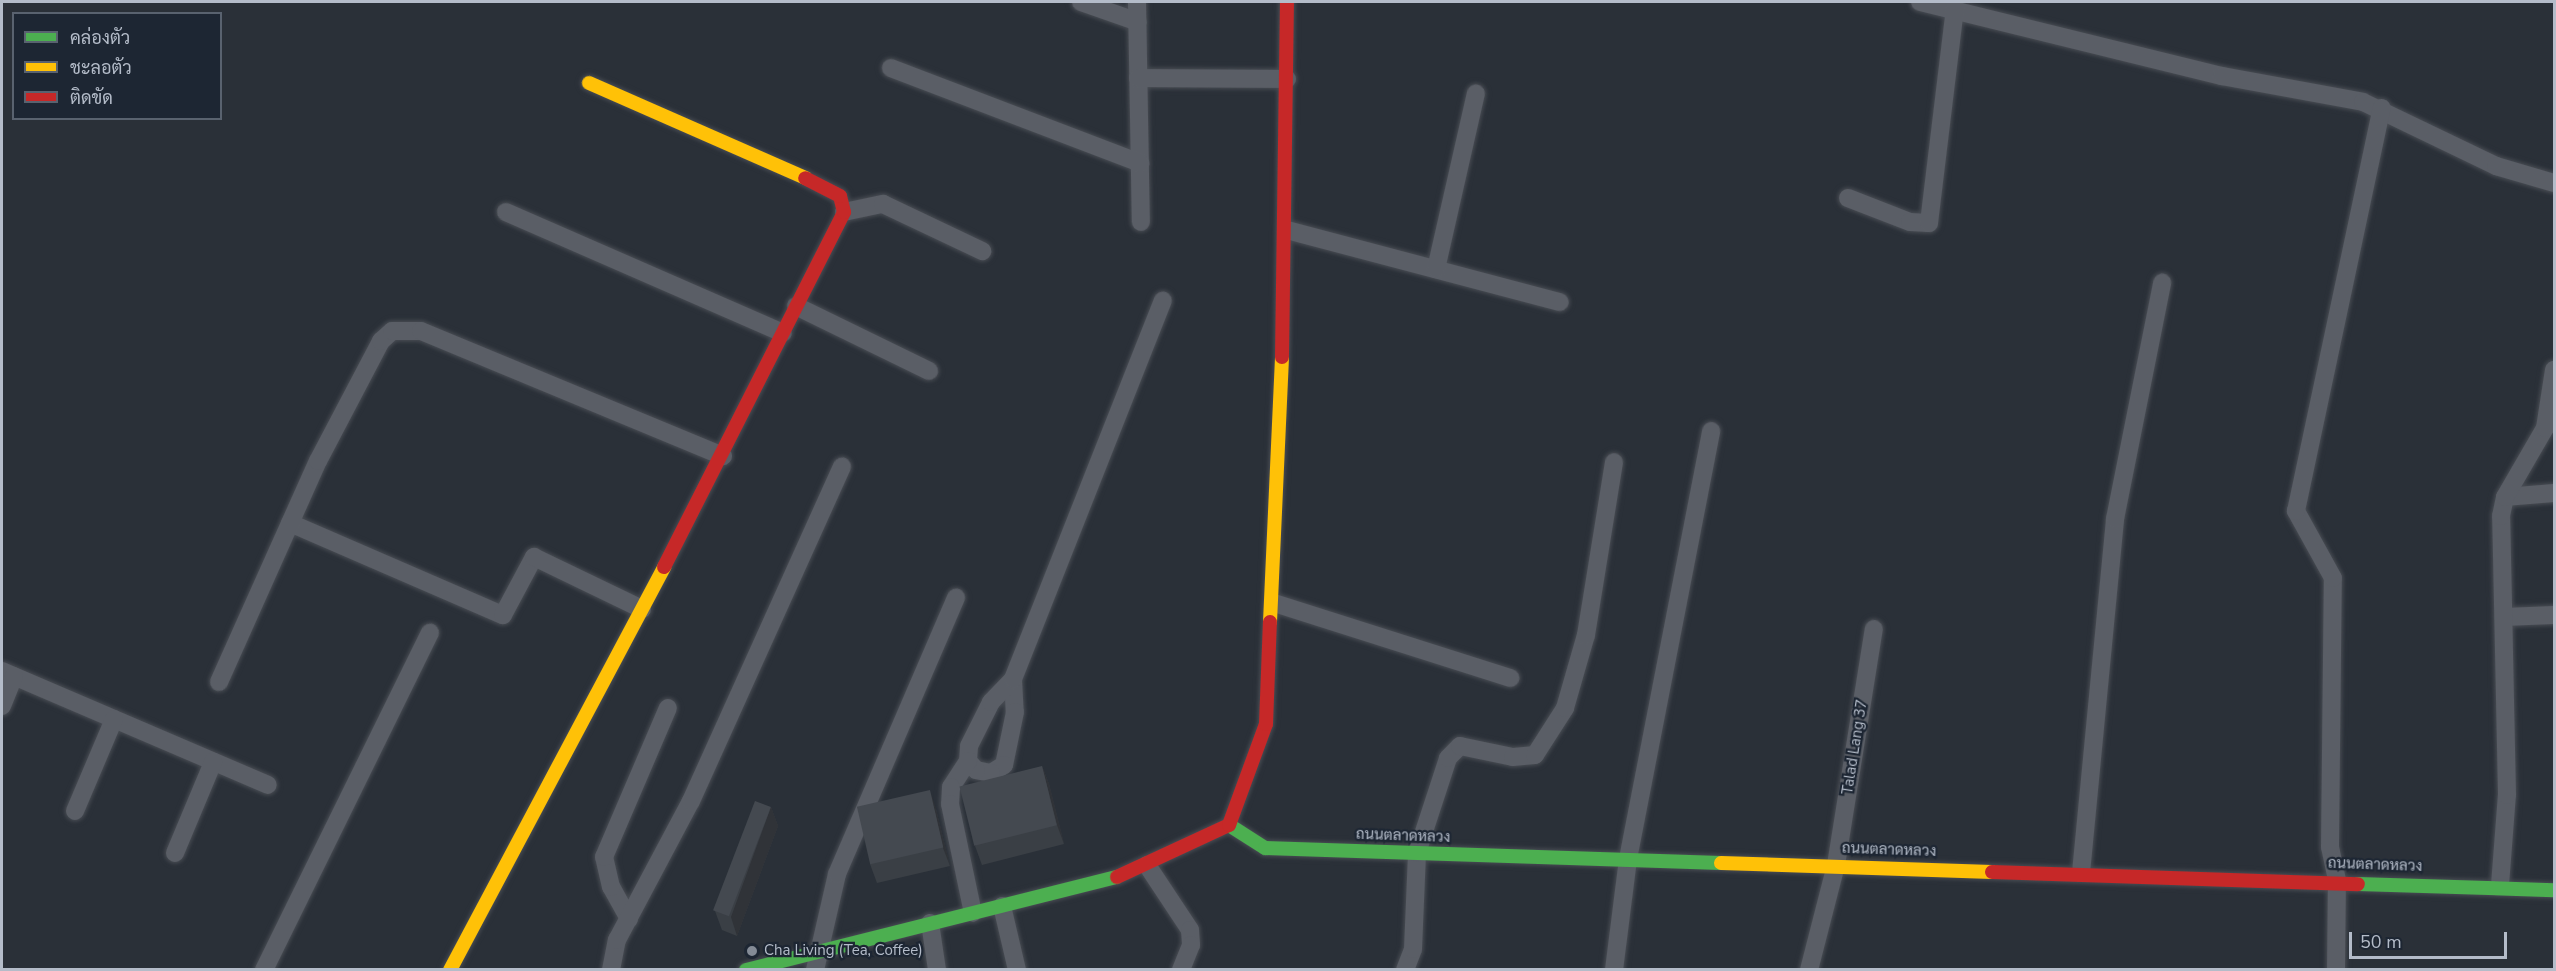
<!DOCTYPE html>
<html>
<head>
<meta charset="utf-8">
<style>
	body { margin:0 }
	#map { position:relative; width:2556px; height:971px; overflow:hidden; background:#2a3038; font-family:"Nunito Sans",Sarabun,sans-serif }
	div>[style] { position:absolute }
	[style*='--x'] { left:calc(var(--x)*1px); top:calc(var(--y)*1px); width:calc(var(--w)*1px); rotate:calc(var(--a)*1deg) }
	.roads { filter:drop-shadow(0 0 2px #484c53) drop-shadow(0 0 2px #484c53) }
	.street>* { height:18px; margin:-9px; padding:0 9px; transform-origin:9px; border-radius:9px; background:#5a5e66 }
	.fast>* { height:14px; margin:-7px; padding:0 7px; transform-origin:7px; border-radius:7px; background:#4caf50 }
	.slow>* { height:14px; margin:-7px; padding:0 7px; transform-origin:7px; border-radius:7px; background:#ffc107 }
	.jam>* { height:14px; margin:-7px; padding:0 7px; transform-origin:7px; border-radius:7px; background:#c62828 }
	.wall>* { inset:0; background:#3a3f45 }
	.shaded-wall>* { inset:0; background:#303338 }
	.building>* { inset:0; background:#444950; transform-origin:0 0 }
	.dots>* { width:16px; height:16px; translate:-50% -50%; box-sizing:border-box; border:3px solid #1d2633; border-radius:50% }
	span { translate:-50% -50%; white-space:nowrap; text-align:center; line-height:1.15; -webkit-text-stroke:4.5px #1d2633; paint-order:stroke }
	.street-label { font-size:15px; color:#b4bcc9 }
	.poi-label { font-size:15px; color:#b4bcc9 }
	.left { translate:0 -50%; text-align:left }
	.frame { position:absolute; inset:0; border:3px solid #b4bcc9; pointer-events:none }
	.legend { position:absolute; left:12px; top:12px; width:210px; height:108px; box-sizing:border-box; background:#1d2633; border:2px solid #59626f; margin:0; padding:8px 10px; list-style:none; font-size:18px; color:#b4bcc9 }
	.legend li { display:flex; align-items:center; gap:12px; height:30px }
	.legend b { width:30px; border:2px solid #59626f }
	.scale { position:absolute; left:2349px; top:932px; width:158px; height:27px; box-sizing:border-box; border:3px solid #b4bcc9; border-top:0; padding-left:8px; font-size:18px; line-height:21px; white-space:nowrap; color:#b4bcc9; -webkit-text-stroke:4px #1d2633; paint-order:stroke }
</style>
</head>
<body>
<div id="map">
	<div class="roads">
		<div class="street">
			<i style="--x:1081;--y:2;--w:60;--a:19.3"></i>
			<i style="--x:1137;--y:2;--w:220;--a:89"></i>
			<i style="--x:1920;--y:2;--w:311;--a:13.8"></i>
			<i style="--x:2222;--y:76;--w:143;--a:10.4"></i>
			<i style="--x:2363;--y:102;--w:148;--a:25.7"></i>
			<i style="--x:2496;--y:166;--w:60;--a:16.3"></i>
			<i style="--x:891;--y:68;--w:267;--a:20.9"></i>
			<i style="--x:1138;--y:78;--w:149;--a:0.4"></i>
			<i style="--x:1848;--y:198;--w:66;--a:21.2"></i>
			<i style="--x:1910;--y:222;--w:19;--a:3"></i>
			<i style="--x:1929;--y:223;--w:216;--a:-83.1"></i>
			<i style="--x:506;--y:212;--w:302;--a:23.6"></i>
			<i style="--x:844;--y:212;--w:40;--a:-12"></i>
			<i style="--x:883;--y:204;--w:110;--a:25.4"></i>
			<i style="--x:1287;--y:230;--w:282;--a:14.8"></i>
			<i style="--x:1436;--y:269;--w:180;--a:-77.2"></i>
			<i style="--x:796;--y:306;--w:148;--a:26"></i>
			<i style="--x:2505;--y:497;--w:49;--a:-4.7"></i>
			<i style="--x:290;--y:523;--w:232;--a:23.4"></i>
			<i style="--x:503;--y:615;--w:66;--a:-61.9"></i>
			<i style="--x:534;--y:557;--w:120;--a:25.7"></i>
			<i style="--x:1274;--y:603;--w:248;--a:17.6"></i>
			<i style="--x:2504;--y:617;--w:50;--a:-2.3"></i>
			<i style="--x:2;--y:671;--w:289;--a:23.2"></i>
			<i style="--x:1013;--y:679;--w:33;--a:87"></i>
			<i style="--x:1015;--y:712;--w:54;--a:101.7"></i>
			<i style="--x:1004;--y:765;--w:15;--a:148"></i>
			<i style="--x:991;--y:773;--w:15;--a:-169"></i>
			<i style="--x:976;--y:770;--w:12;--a:-132"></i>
			<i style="--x:968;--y:761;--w:15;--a:-86"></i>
			<i style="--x:969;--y:746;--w:49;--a:-63.4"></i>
			<i style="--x:991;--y:702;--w:32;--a:-46"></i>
			<i style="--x:1013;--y:679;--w:407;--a:-68.4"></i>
			<i style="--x:219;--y:682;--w:242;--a:-65.9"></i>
			<i style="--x:318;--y:461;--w:136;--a:-62.3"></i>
			<i style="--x:381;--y:341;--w:15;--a:-42"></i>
			<i style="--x:392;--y:331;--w:29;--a:0"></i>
			<i style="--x:421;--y:331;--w:327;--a:22.5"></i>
			<i style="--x:2;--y:706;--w:32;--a:-68"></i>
			<i style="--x:968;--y:761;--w:31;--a:123"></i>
			<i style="--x:951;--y:787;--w:17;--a:93"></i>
			<i style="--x:950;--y:804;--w:111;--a:78.1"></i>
			<i style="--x:75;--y:811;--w:100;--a:-67"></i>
			<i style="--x:175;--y:853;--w:99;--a:-67.3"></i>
			<i style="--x:1147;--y:865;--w:78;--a:56.5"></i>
			<i style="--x:1190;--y:930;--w:15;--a:86"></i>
			<i style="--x:1191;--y:945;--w:27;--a:112"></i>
			<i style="--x:2081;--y:873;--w:356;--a:-84.5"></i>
			<i style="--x:2115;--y:519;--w:241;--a:-78.7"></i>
			<i style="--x:2500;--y:885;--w:90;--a:-85.6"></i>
			<i style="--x:2507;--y:795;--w:279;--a:-91.2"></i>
			<i style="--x:2501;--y:516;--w:19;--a:-78"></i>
			<i style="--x:2505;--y:497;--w:80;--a:-59.9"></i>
			<i style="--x:2545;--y:428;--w:59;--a:-81.2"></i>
			<i style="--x:1002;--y:906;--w:66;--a:76.8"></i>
			<i style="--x:629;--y:919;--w:37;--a:-119"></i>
			<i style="--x:611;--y:887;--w:31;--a:-103"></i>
			<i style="--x:604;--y:857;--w:162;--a:-66.8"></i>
			<i style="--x:930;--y:923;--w:48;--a:81.5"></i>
			<i style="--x:264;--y:970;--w:376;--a:-63.8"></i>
			<i style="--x:611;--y:970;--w:31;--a:-79"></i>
			<i style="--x:617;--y:940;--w:157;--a:-62"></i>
			<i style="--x:691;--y:801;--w:367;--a:-65.7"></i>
			<i style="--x:815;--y:970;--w:98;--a:-77.1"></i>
			<i style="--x:837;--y:874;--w:301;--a:-66.7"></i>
			<i style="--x:1405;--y:970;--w:22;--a:-69"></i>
			<i style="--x:1413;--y:949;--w:96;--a:-87.6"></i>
			<i style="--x:1417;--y:853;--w:100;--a:-71.9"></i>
			<i style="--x:1448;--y:758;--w:17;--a:-45"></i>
			<i style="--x:1460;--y:746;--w:54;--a:11.7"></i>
			<i style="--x:1513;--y:757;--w:22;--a:-5"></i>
			<i style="--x:1535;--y:755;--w:56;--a:-57.4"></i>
			<i style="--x:1565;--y:708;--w:76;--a:-74"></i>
			<i style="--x:1586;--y:635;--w:175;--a:-80.8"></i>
			<i style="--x:1614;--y:970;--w:112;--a:-82.8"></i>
			<i style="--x:1628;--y:859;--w:436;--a:-79"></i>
			<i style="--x:1809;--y:970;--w:108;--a:-75.6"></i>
			<i style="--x:1836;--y:865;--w:239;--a:-80.9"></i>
			<i style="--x:2336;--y:970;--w:90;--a:-89.4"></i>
			<i style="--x:2337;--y:880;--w:34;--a:-102"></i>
			<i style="--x:2330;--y:847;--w:269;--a:-89.4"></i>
			<i style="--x:2333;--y:578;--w:77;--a:-118.9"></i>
			<i style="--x:2296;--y:511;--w:412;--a:-78"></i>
		</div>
		<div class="fast">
			<i style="--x:1229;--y:825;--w:43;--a:32.6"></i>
			<i style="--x:1265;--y:848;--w:456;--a:1.9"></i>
			<i style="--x:2358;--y:884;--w:196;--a:1.8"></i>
			<i style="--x:746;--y:970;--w:382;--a:-14.1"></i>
		</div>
		<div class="slow">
			<i style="--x:589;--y:83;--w:236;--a:23.7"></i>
			<i style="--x:1270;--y:622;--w:265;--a:-87.4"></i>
			<i style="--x:1721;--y:863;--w:271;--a:1.9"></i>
			<i style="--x:450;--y:970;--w:456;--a:-62"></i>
		</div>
		<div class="jam">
			<i style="--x:1282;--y:357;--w:355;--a:-89.2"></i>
			<i style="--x:664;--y:567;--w:398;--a:-63.1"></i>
			<i style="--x:844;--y:212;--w:16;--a:-104"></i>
			<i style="--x:840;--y:196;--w:39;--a:-153"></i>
			<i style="--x:1992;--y:872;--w:366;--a:1.9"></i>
			<i style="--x:1117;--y:877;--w:123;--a:-24.9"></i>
			<i style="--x:1229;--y:825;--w:108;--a:-69.9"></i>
			<i style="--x:1266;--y:724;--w:102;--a:-87.8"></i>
		</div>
	</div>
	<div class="wall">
		<i style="clip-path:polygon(1042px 766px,1049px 784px,1064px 844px,982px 865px,975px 846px)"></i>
		<i style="clip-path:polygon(771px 807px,778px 826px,737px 936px,722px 930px,715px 911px)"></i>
		<i style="clip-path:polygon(936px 809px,950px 866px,877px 883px,870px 864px)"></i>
	</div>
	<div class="shaded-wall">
		<i style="clip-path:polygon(1042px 766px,1049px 784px,1064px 844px,1057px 825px)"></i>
		<i style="clip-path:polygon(930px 790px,936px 809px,950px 866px,943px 848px)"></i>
		<i style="clip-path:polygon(771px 807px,778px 826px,737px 936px,731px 917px)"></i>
	</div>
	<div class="building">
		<i style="left:1042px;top:766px;width:61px;height:85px;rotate:76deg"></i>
		<i style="left:930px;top:790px;width:59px;height:75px;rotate:77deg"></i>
		<i style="left:755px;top:801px;width:17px;height:117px;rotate:21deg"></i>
	</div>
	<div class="dots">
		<i style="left:752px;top:951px;background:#848b96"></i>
	</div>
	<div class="street-label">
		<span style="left:1855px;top:747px;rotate:-81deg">Talad Lang 37</span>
		<span style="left:1403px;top:836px;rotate:2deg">ถนนตลาดหลวง</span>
		<span style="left:1889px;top:850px;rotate:2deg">ถนนตลาดหลวง</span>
		<span style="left:2375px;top:865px;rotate:2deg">ถนนตลาดหลวง</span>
	</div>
	<div class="poi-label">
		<span class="left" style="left:764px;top:951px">Cha Living (Tea, Coffee)</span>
	</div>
	<div class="frame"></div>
	<ul class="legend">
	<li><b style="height:8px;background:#4caf50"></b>คล่องตัว</li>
	<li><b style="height:8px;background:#ffc107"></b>ชะลอตัว</li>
	<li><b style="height:8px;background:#c62828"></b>ติดขัด</li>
	</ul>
	<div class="scale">50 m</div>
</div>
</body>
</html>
